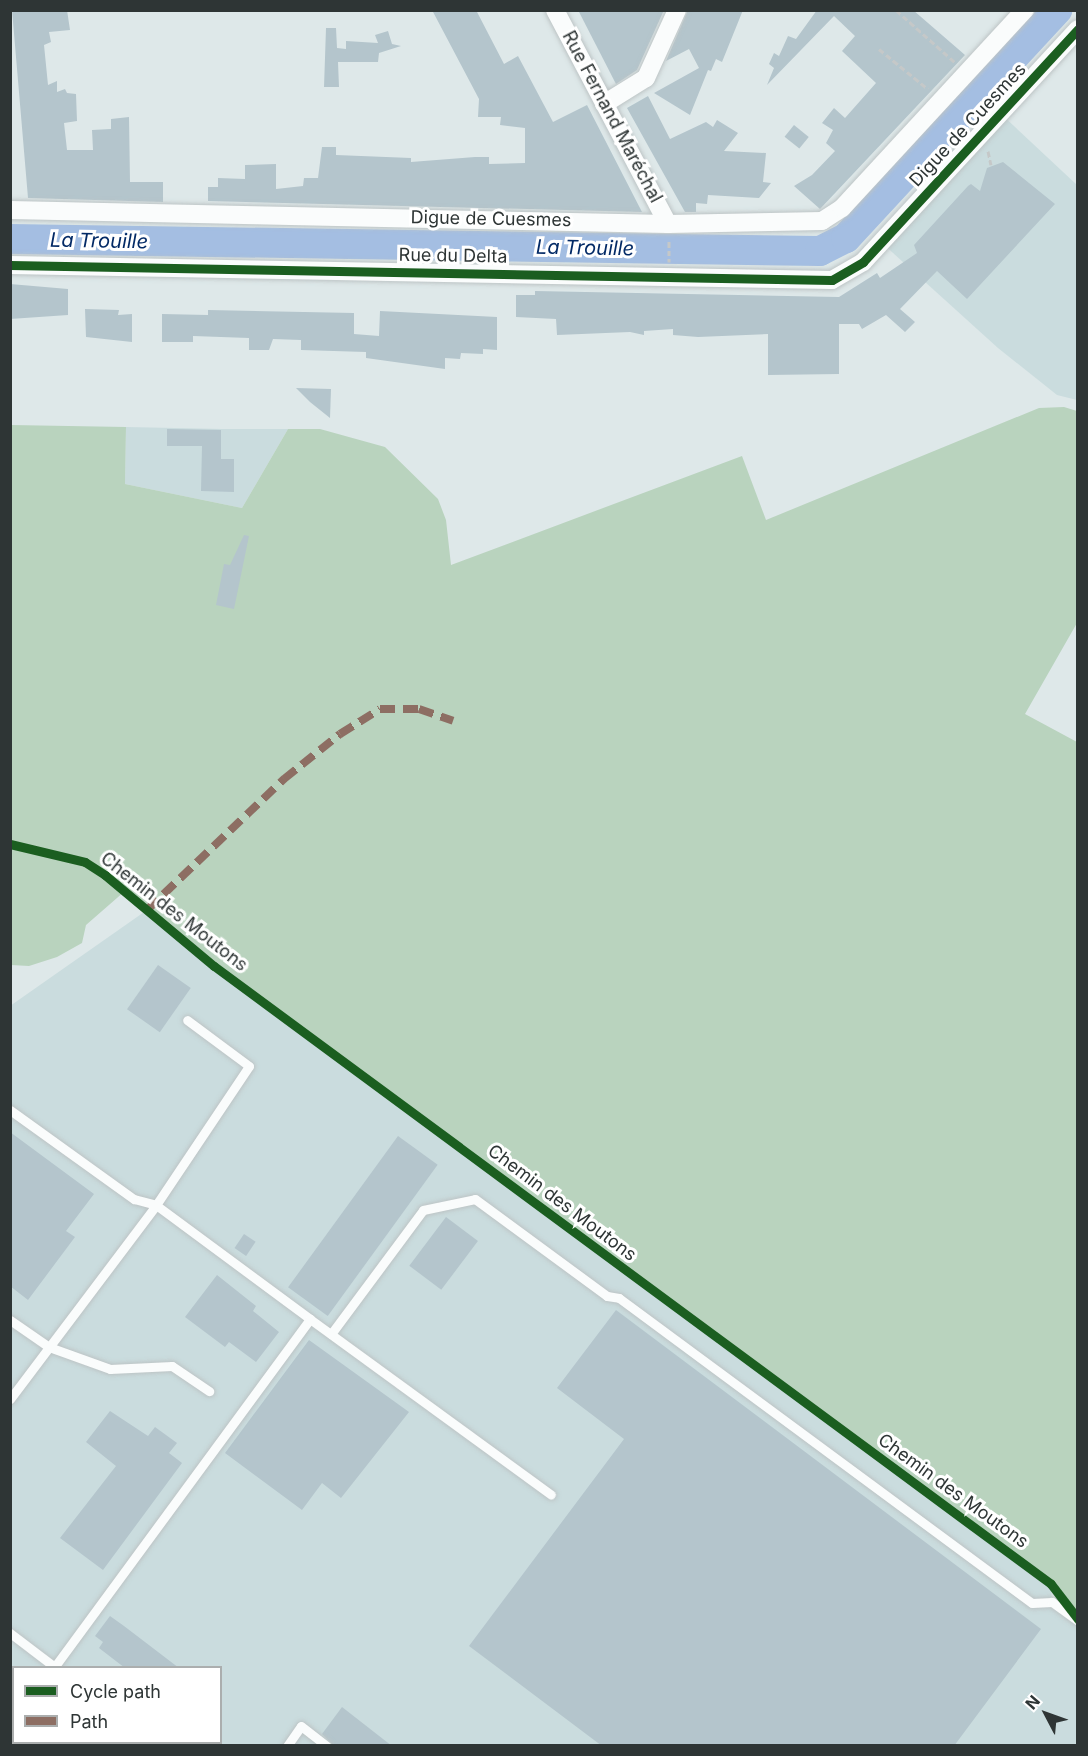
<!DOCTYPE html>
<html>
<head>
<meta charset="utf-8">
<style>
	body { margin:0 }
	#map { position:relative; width:1088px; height:1756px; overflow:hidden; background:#dee8e9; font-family:Inter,sans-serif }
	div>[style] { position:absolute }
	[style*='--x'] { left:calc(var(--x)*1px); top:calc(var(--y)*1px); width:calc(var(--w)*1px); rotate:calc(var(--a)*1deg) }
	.built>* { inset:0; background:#cadcde }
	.green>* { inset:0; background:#b9d3be }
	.river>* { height:30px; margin:-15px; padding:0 15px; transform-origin:15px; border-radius:15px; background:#a4bee2 }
	.building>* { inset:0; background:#b4c5cc; transform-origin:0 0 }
	.path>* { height:3px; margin-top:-1.5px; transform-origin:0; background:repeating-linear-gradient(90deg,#c5c8c8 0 6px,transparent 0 9px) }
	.roads { filter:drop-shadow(0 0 2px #bdc4c5) drop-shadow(0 0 2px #bdc4c5) }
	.lane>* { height:9px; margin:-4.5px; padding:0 4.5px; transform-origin:4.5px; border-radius:4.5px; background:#fafcfc }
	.street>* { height:18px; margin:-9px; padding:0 9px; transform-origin:9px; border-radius:9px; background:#fafcfc }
	.quiet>* { height:8px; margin-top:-4px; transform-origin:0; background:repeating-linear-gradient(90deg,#8d6e63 0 15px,transparent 0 23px) }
	.cycleway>* { height:9px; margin:-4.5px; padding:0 4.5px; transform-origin:4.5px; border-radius:4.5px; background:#1b5e20 }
	span { translate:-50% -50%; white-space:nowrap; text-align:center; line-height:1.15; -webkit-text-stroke:6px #fff; paint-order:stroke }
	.street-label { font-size:18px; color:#2e3535 }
	.water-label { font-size:20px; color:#032a66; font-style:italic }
	.frame { position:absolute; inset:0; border:12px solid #2e3535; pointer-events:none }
	.legend { position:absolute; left:12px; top:1666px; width:210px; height:78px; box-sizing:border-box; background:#fff; border:2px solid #abaeae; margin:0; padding:8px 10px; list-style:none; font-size:18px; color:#2e3535 }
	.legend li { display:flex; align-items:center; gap:12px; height:30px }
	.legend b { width:30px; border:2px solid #abaeae }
	.north { position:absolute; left:1016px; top:1684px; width:60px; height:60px; -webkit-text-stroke:4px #fff; paint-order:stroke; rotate:311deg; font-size:16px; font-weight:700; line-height:24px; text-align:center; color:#2e3535 }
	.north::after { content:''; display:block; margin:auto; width:21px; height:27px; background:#2e3535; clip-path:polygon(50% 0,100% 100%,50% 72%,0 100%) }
</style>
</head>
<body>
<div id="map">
	<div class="built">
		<i style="clip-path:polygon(1000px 113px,1077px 185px,1077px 400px,1057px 395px,998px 348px,882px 243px)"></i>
		<i style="clip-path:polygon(126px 427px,223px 429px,288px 429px,242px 508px,125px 484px)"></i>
		<i style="clip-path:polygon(evenodd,147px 910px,214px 966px,1051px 1584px,1052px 1602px,1077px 1621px,1077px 1745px,11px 1745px,10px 1006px,147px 910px,14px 1668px,220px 1668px,220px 1742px,14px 1742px,14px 1668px)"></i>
	</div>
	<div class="green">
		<i style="clip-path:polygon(1064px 407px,1077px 411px,1077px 623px,1025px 714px,1077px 742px,1077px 1619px,1051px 1584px,214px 966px,125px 891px,86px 925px,82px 943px,57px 957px,29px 966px,11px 965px,11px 425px,126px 427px,125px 484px,242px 508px,288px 429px,320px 429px,385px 447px,438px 499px,446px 520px,451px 565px,742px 456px,766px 520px,1039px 408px)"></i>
	</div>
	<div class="river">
		<i style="--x:10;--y:239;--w:810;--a:0.85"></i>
		<i style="--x:820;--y:251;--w:29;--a:-27"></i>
		<i style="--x:846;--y:238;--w:311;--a:-47.2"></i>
	</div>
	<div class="building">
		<i style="clip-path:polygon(12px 10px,67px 10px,70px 30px,49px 32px,51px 42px,44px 45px,48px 85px,57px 81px,57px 92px,65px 89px,67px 93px,76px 94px,77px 121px,64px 123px,67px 150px,93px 150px,92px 130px,111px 129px,111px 119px,129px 117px,130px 182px,163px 182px,163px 202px,28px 198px)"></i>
		<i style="clip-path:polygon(432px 10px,476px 10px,504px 64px,518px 56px,553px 122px,587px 105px,642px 212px,208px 201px,208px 187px,218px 187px,218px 178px,245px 179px,245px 165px,276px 164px,276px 189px,303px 186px,304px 178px,318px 178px,322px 147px,336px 147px,336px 155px,411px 158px,411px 162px,475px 157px,489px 157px,489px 164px,525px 163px,525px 128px,500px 125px,501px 117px,478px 117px,479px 99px)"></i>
		<i style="clip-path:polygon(578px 10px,664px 10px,637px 70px,616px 84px)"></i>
		<i style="clip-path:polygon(688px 10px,743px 10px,722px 62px,716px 59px,711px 71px,708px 70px,690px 115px,654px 93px,699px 68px,689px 49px,666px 61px)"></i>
		<i style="clip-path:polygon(817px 10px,913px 10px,965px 55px,820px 209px,794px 186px,812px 175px,835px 151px,826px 143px,833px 130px,822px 123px,834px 108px,845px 118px,876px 83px,842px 51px,855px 36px,834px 16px,767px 85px,774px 68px,769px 64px,774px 53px,779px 56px,788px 36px,796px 39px)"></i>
		<i style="clip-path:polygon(326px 28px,336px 28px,337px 48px,346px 49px,346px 41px,378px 43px,375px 35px,388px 31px,392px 44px,401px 46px,379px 53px,378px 62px,338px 62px,339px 87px,324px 87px)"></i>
		<i style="clip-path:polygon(648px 96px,670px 139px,706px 122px,713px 127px,717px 120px,738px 133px,724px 151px,766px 153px,763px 182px,771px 183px,759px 198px,708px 195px,707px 204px,696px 203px,696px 212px,685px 212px,627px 108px)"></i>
		<i style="left:794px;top:125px;width:19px;height:15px;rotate:39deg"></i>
		<i style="clip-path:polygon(1003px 162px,1055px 204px,967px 299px,937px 271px,900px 309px,915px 322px,905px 332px,886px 315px,862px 329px,859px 324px,839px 324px,839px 374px,768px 375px,768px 334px,698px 337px,673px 335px,673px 329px,644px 331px,644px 335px,630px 332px,557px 335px,556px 319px,516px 317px,516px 295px,535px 295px,535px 291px,839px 297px,877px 273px,880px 278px,917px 253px,914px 245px,968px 186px,971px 184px,980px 191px,987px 168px)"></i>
		<i style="clip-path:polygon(10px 284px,68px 289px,68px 315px,10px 319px)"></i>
		<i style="clip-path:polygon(85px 309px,119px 310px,118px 315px,132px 314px,132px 342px,86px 337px)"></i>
		<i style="clip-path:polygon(208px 310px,354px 313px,354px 334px,379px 336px,380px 311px,497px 317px,497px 350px,483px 349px,483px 354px,461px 353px,460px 359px,445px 358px,445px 369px,366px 358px,366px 352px,301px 350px,301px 340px,273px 339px,269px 350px,249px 350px,249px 338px,193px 336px,193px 342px,162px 342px,162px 314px,208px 315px)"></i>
		<i style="clip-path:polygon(296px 388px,331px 389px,330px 418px,310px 402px)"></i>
		<i style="clip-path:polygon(167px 429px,221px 430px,221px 459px,234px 459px,234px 492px,201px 491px,202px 446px,167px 446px)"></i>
		<i style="clip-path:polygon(244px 535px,249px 536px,234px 609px,216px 605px,224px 564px,230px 565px)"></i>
		<i style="left:158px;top:965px;width:40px;height:54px;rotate:35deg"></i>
		<i style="clip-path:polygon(10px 1132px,94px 1194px,66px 1231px,75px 1237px,28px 1300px,10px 1286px)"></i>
		<i style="left:398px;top:1136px;width:49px;height:187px;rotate:36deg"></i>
		<i style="left:446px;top:1217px;width:40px;height:61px;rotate:37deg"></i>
		<i style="left:244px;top:1234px;width:14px;height:17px;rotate:34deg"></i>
		<i style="clip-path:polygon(217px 1275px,256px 1306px,253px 1311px,279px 1332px,256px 1362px,229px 1342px,225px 1347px,185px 1317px)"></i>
		<i style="clip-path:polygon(616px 1310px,1041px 1629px,954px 1746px,602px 1746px,469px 1646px,624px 1439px,557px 1388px)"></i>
		<i style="clip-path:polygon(309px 1340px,409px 1412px,341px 1498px,322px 1483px,302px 1510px,225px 1453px)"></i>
		<i style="clip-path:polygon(110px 1411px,148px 1436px,155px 1427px,177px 1443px,169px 1453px,182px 1463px,103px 1570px,60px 1538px,116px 1466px,86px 1442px)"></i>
		<i style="clip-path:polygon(110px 1616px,124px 1626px,179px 1668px,125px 1668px,99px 1648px,103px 1642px,95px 1636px)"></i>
		<i style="clip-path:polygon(342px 1707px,392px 1746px,333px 1745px,322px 1734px)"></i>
	</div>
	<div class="path">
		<i style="--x:896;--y:10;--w:80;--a:41.5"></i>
		<i style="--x:879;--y:49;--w:63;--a:39.2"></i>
		<i style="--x:988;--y:151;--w:14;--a:78"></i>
		<i style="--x:669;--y:241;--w:21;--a:90"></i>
	</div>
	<div class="roads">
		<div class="lane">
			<i style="--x:10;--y:1110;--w:153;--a:35.7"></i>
			<i style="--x:134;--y:1199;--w:23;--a:15"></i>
			<i style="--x:156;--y:1205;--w:192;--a:36.5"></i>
			<i style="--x:310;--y:1319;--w:431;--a:126.3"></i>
			<i style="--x:310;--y:1319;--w:298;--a:36.1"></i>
			<i style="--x:10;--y:1320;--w:47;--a:34.7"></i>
			<i style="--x:49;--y:1347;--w:65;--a:19.8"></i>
			<i style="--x:110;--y:1369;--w:62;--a:-2.8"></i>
			<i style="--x:172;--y:1366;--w:45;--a:34"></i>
			<i style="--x:331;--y:1334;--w:154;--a:-53.4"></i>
			<i style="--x:423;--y:1210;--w:53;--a:-11.9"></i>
			<i style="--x:475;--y:1199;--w:164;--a:36.3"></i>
			<i style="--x:607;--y:1296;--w:12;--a:9"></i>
			<i style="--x:619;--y:1298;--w:513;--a:36.45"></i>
			<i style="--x:1032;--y:1603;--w:20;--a:-3"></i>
			<i style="--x:1052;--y:1602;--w:32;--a:36"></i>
			<i style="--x:10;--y:1399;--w:243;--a:-53"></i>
			<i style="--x:156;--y:1205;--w:167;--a:-56.2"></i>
			<i style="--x:249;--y:1066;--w:77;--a:-143.4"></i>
			<i style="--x:10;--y:1633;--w:58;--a:37.3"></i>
			<i style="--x:156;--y:1742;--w:6;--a:45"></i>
			<i style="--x:287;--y:1746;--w:24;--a:-55"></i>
			<i style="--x:301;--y:1726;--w:33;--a:38"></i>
		</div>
		<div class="street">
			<i style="--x:555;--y:10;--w:242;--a:62.2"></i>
			<i style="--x:604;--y:104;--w:49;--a:-31.8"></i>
			<i style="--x:646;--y:78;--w:75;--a:-65.5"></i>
			<i style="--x:10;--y:210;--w:658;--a:1.22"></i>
			<i style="--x:668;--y:224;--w:154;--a:-1.1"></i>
			<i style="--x:822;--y:221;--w:24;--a:-33"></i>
			<i style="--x:842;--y:208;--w:270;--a:-47.3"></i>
			<i style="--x:10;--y:265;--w:822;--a:1.05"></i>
			<i style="--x:832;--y:280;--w:36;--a:-30"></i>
			<i style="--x:863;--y:262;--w:317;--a:-47.3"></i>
		</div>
	</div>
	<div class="quiet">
		<i style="--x:147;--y:910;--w:190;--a:-43.7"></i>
		<i style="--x:284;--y:779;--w:72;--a:-38.8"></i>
		<i style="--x:340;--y:734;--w:47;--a:-32"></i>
		<i style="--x:380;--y:709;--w:39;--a:0"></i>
		<i style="--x:419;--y:709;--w:36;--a:19"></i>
	</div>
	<div class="cycleway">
		<i style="--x:10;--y:265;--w:822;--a:1.05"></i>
		<i style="--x:832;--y:280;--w:36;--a:-30"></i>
		<i style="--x:863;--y:262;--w:317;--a:-47.3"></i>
		<i style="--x:10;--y:844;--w:77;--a:13.5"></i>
		<i style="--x:85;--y:862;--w:24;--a:33"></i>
		<i style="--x:105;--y:875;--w:142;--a:39.9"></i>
		<i style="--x:214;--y:966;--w:1040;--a:36.44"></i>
		<i style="--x:1051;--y:1584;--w:44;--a:52.4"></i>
	</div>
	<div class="street-label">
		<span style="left:612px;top:117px;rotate:62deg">Rue Fernand Maréchal</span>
		<span style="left:968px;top:125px;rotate:-47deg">Digue de Cuesmes</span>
		<span style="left:491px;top:219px;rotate:1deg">Digue de Cuesmes</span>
		<span style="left:453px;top:256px;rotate:1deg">Rue du Delta</span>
		<span style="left:174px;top:912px;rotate:38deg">Chemin des Moutons</span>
		<span style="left:562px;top:1203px;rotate:37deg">Chemin des Moutons</span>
		<span style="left:953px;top:1491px;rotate:36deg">Chemin des Moutons</span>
	</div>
	<div class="water-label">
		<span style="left:99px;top:241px;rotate:1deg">La Trouille</span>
		<span style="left:585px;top:248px;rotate:1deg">La Trouille</span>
	</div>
	<div class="frame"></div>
	<ul class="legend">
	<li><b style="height:8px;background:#1b5e20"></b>Cycle path</li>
	<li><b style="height:8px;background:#8d6e63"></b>Path</li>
	</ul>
	<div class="north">N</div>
</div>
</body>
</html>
